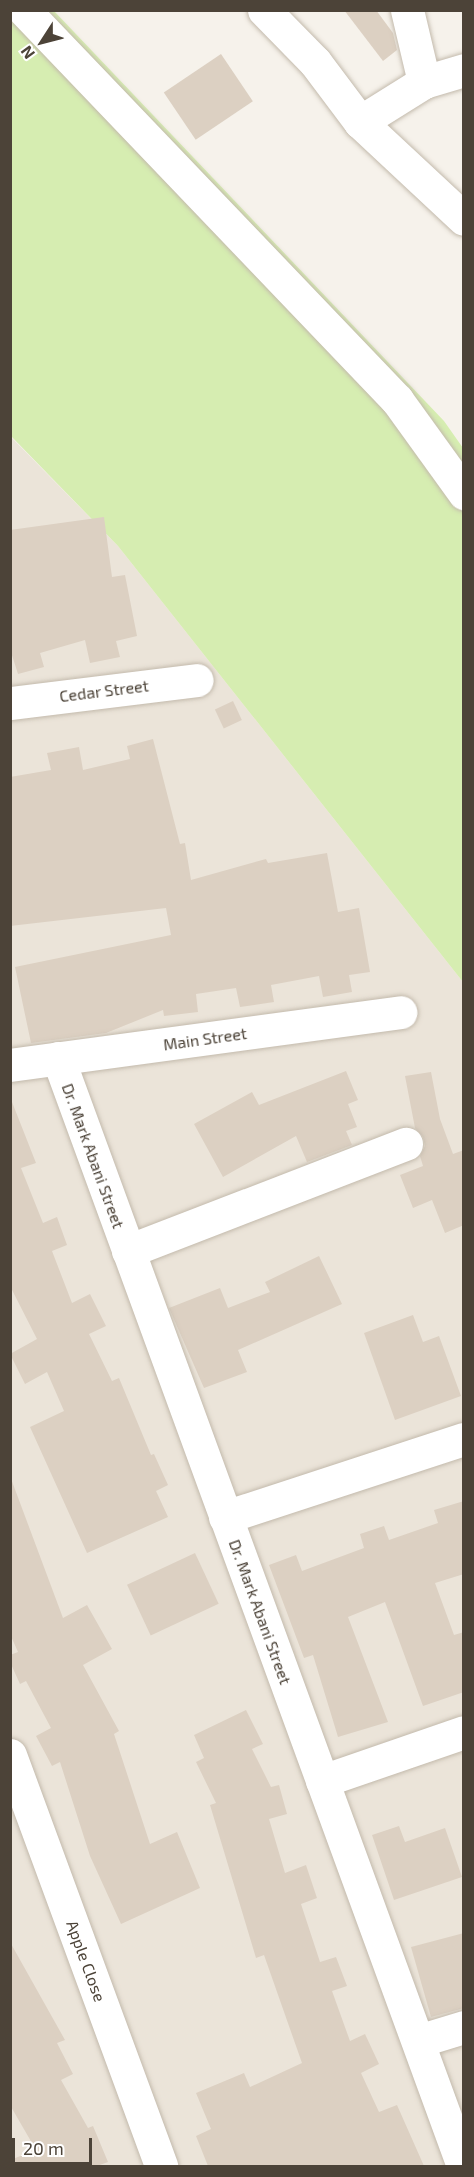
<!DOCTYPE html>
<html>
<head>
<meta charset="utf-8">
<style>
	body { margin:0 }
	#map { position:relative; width:474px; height:2177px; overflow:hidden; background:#f6f2eb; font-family:"Exo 2",sans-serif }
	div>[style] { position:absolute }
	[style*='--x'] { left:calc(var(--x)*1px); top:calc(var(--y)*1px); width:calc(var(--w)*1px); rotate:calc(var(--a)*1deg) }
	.residential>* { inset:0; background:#ebe4d9 }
	.green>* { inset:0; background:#d6edb1 }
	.building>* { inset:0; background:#dcd0c2; transform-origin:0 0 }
	.roads { filter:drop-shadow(0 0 2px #c3baac) drop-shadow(0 0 2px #c3baac) }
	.minor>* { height:33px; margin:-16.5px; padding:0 16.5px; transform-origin:16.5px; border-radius:16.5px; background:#fff }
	span { translate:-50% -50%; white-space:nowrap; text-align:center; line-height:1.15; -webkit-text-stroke:5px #fff; paint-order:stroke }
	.street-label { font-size:16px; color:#4c4338 }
	.frame { position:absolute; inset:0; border:12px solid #4c4338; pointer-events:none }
	.north { position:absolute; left:12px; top:12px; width:60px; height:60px; -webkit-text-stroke:4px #fff; paint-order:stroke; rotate:234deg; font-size:16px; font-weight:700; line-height:24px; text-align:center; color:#4c4338 }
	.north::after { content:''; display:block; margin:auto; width:21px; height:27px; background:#4c4338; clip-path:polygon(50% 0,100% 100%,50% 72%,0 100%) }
	.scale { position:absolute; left:12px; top:2138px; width:80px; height:27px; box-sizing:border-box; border:3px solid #4c4338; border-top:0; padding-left:8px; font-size:18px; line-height:21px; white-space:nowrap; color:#4c4338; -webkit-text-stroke:4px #fff; paint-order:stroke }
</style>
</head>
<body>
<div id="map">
	<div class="residential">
		<i style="clip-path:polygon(10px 436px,118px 546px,463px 982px,463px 2166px,11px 2166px)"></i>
	</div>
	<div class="green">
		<i style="clip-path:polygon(11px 11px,54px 11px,444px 421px,463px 448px,463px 982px,118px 546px,11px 436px)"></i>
	</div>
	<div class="building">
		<i style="clip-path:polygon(344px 10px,376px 10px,393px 33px,397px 50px,383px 61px)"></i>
		<i style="left:221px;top:54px;width:57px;height:69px;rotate:56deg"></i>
		<i style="clip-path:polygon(104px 517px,112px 577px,125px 575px,137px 636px,116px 641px,120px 657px,90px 663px,85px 640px,40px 653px,44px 667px,18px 674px,10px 649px,10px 530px)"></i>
		<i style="left:233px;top:701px;width:21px;height:20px;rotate:65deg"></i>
		<i style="clip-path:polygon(153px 739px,180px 844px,185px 843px,191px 880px,266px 859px,268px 863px,327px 853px,338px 912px,359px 908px,370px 972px,349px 975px,352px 992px,323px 997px,319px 976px,271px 985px,274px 1002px,240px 1007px,236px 988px,196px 994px,198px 1012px,164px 1016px,163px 1010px,106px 1033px,31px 1043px,15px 967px,171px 935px,166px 908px,10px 926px,10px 777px,51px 770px,47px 753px,79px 747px,83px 770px,130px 759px,127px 746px)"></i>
		<i style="clip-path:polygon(346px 1071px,358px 1100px,348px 1104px,357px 1127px,346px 1131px,352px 1145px,307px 1162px,296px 1136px,223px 1177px,194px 1124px,252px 1092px,259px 1105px)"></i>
		<i style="clip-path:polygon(431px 1072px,440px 1119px,453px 1154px,464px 1150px,464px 1225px,445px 1233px,432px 1200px,413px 1208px,400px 1175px,423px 1166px,420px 1156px,425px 1146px,423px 1137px,415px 1128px,405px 1076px)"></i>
		<i style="clip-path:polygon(12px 1102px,36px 1163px,21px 1168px,43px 1223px,57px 1217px,67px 1245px,52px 1251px,72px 1303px,90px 1294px,106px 1326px,89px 1334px,112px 1381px,119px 1378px,151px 1455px,154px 1454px,168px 1485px,156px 1491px,168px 1517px,87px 1553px,30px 1427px,64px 1411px,47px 1372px,25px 1384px,10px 1354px,37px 1339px,10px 1286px)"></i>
		<i style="clip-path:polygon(319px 1256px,342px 1304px,238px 1350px,247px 1372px,204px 1388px,169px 1308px,220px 1288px,228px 1308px,270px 1292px,265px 1282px)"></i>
		<i style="clip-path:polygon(413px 1315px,423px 1342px,439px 1336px,461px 1396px,395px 1420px,364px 1333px)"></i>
		<i style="clip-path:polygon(10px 1476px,63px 1618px,87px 1605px,112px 1649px,83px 1665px,119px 1731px,114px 1734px,150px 1844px,177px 1832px,200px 1888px,121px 1924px,90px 1856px,60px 1762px,52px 1766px,36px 1736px,51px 1728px,26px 1681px,20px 1684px,10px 1662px,10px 1655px,18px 1652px,10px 1634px)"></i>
		<i style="clip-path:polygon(464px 1501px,464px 1574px,435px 1583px,454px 1635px,464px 1632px,464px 1692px,423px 1706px,385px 1602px,348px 1617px,388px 1722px,338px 1737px,313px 1655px,304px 1658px,269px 1565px,296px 1555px,302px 1571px,364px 1548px,360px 1534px,384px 1526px,389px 1540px,438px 1523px,434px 1510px)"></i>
		<i style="left:195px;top:1553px;width:56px;height:75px;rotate:65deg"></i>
		<i style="clip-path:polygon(246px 1710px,263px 1744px,252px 1749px,271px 1787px,279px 1785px,287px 1814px,269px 1819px,285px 1873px,306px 1865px,317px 1898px,301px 1904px,320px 1962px,336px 1957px,347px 1986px,332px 1991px,350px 2041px,365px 2034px,379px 2064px,361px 2073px,379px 2112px,397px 2105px,424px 2166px,208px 2166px,196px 2136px,211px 2129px,196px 2093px,244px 2073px,250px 2087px,302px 2063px,264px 1955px,256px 1958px,210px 1805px,216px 1803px,196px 1762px,204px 1758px,194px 1735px)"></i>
		<i style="clip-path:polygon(399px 1826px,405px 1842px,445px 1828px,462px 1877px,394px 1900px,372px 1835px)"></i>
		<i style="clip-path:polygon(464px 1933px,464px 2008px,431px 2017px,411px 1947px)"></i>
		<i style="clip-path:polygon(10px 1942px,65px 2040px,57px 2043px,73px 2074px,61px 2080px,88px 2128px,93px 2126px,108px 2162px,97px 2166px,10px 2166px,10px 2160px,36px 2150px,10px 2105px)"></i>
	</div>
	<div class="roads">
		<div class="minor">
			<i style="--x:24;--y:10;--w:540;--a:46.28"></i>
			<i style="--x:397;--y:400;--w:115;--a:54.2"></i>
			<i style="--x:264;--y:10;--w:73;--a:45.6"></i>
			<i style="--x:315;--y:62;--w:75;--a:53.1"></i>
			<i style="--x:360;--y:122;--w:142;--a:43"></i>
			<i style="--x:407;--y:10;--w:74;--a:76.7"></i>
			<i style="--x:360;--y:122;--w:75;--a:-32"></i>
			<i style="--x:424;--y:82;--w:42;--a:-16.7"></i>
			<i style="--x:10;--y:703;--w:188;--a:-7"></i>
			<i style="--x:58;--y:1058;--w:1180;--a:69.92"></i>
			<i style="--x:10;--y:1065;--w:394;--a:-7.7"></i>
			<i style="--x:128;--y:1251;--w:298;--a:-21.1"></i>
			<i style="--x:225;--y:1517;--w:251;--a:-18.1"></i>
			<i style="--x:10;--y:1755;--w:438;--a:69.8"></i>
			<i style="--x:322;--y:1781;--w:150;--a:-19"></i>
			<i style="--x:418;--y:2041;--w:48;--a:-16.9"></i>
		</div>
	</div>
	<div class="street-label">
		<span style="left:104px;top:691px;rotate:-7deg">Cedar Street</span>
		<span style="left:205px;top:1039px;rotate:-8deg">Main Street</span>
		<span style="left:93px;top:1156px;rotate:70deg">Dr. Mark Abani Street</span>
		<span style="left:260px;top:1612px;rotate:70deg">Dr. Mark Abani Street</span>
		<span style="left:86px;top:1961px;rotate:70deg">Apple Close</span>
	</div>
	<div class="frame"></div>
	<div class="north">N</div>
	<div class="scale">20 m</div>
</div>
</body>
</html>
